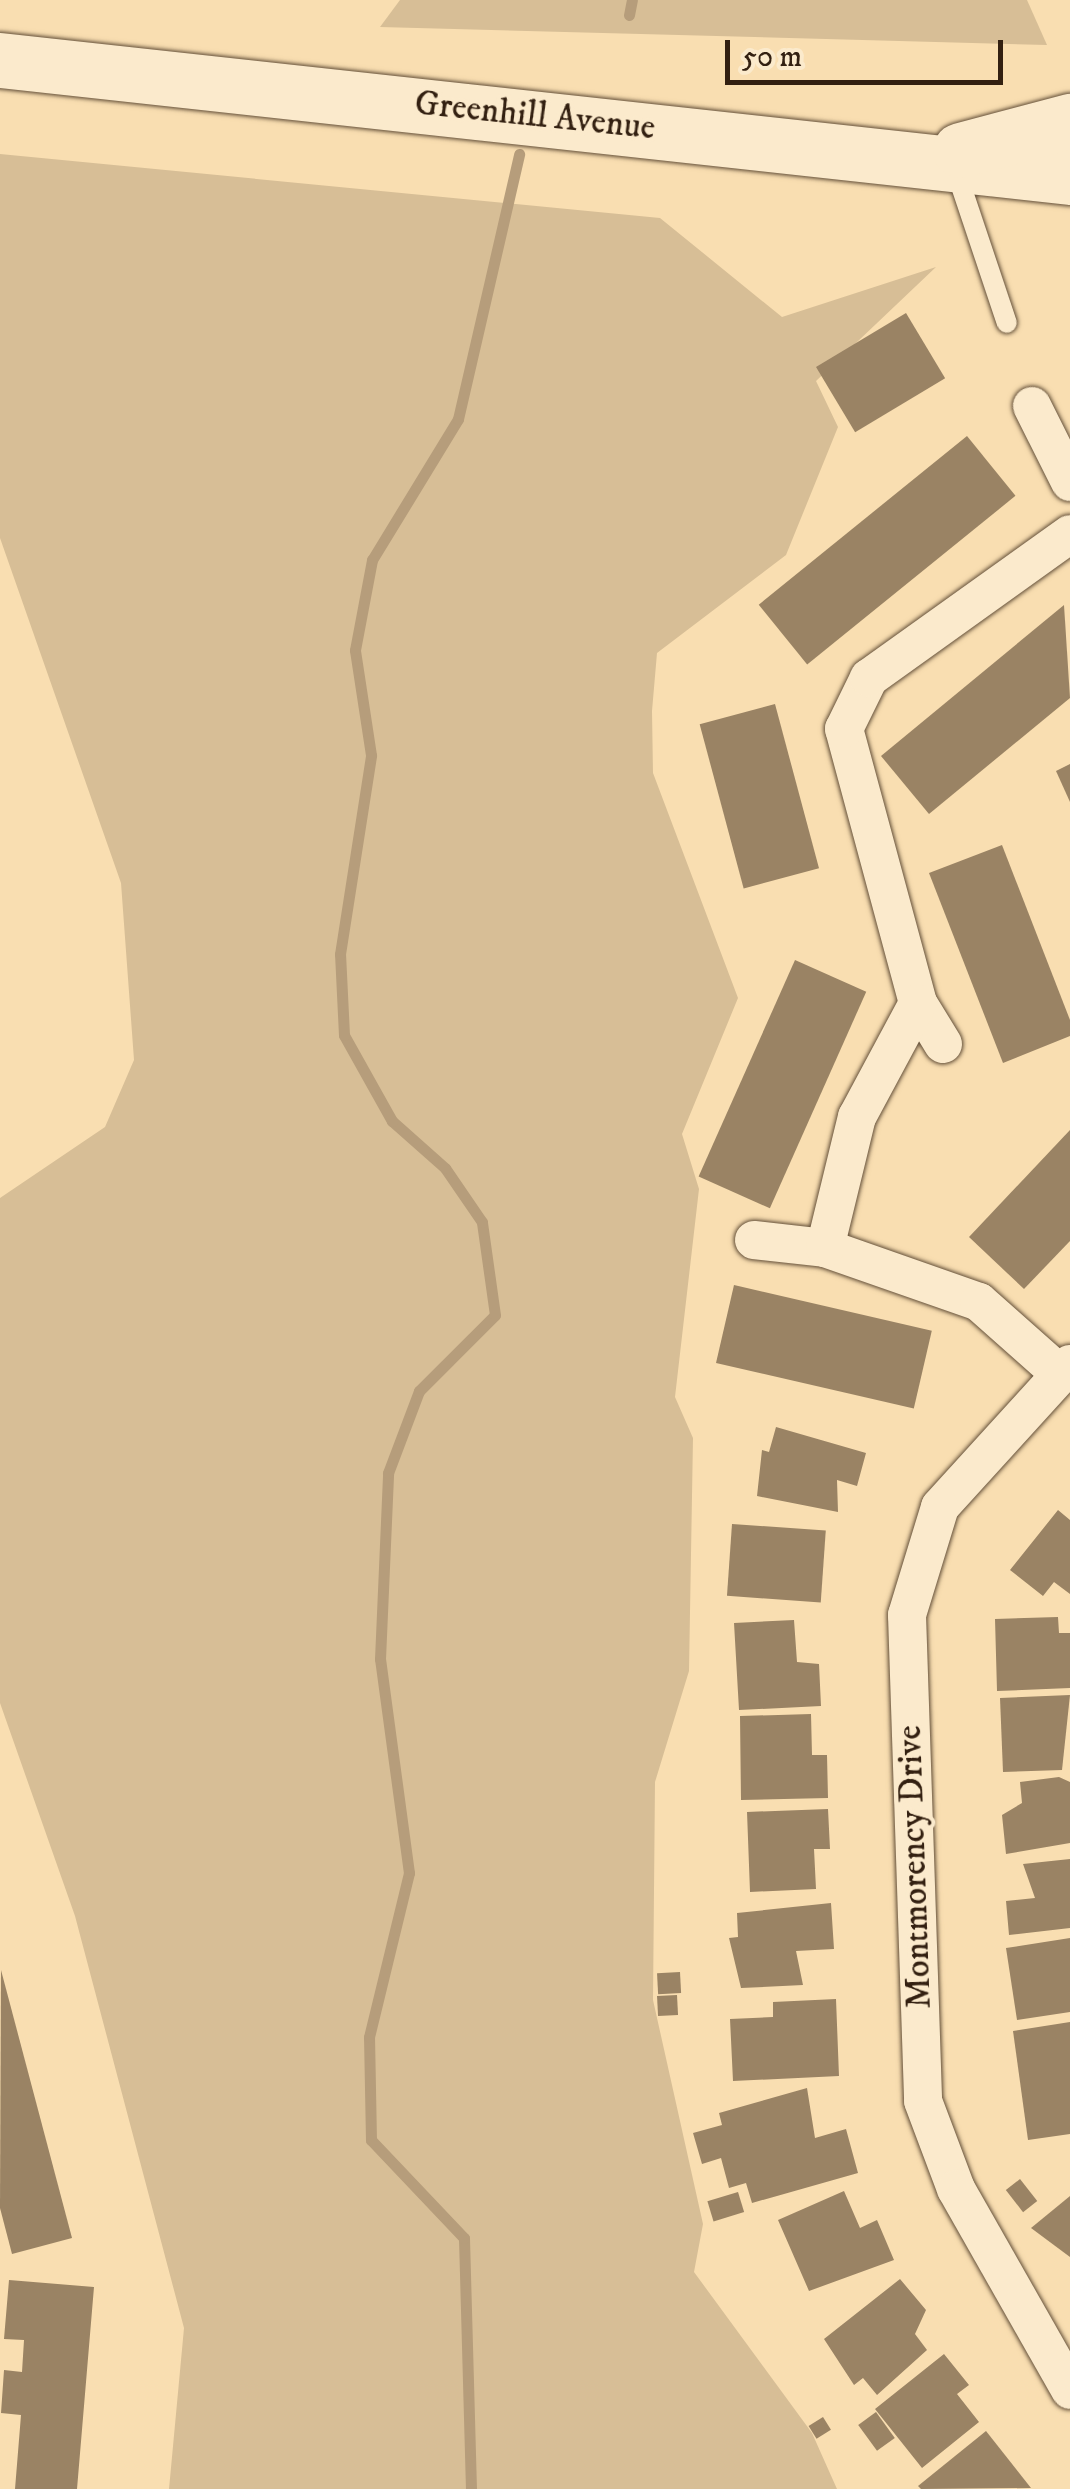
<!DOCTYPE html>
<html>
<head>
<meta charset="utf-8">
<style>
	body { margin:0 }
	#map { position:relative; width:1070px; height:2489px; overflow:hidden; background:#f9deb1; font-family:"IM FELL DW Pica",serif }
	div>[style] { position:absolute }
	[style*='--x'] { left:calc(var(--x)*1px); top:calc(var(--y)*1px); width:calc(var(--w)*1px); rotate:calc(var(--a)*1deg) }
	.green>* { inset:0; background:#d7be96 }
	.stream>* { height:11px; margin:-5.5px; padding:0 5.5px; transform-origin:5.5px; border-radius:5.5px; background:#b69d7b }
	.building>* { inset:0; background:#9a8364; transform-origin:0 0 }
	.roads { filter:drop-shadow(0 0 2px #645039) drop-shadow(0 0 2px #645039) }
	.lane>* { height:20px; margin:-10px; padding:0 10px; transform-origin:10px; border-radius:10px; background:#fbeacc }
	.street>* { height:38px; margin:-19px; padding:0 19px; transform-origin:19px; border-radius:19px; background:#fbeacc }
	.secondary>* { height:55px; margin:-27.5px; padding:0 27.5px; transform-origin:27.5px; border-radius:27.5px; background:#fbeacc }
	span { translate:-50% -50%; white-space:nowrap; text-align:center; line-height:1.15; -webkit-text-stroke:8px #fbeacc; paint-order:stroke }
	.street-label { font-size:35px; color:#332011 }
	.scale { position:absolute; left:725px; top:40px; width:278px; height:45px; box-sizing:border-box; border:5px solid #332011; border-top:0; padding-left:12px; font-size:30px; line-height:35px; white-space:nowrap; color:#332011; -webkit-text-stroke:8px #fbeacc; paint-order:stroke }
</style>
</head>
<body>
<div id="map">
	<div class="green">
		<i style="clip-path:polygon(400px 0,1027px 0,1047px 45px,380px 27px)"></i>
		<i style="clip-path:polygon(0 154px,660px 218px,782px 317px,936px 267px,816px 381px,838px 427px,786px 555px,657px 653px,652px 711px,653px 773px,738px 998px,682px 1134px,699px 1189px,675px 1397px,693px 1438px,689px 1671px,655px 1782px,653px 2000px,703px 2224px,694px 2272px,812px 2433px,837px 2489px,169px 2489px,184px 2328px,75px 1916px,0 1703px,0 1198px,105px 1127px,134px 1060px,121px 883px,0 538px)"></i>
	</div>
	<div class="stream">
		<i style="--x:629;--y:15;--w:15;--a:-79"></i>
		<i style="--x:471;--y:2489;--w:251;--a:-91.6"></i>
		<i style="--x:464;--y:2238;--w:135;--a:-133.5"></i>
		<i style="--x:371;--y:2140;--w:103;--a:-91.1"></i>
		<i style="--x:369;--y:2037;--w:169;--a:-76.3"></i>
		<i style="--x:409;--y:1873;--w:216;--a:-97.7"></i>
		<i style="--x:380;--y:1659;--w:186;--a:-87.5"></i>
		<i style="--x:388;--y:1473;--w:88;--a:-69.3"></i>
		<i style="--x:419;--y:1391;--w:107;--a:-45"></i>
		<i style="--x:495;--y:1315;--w:94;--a:-98"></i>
		<i style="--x:482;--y:1222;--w:65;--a:-124.4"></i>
		<i style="--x:445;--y:1168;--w:71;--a:-138.4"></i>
		<i style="--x:392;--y:1121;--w:98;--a:-119.2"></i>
		<i style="--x:344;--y:1035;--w:81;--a:-92.8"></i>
		<i style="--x:340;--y:954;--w:201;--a:-81.1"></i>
		<i style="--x:371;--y:755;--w:106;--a:-98.7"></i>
		<i style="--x:355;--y:650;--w:92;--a:-79.3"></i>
		<i style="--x:372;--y:560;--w:165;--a:-58.6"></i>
		<i style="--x:458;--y:419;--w:272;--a:-77"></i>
	</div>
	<div class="building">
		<i style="left:906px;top:313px;width:76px;height:105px;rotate:59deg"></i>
		<i style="left:967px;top:436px;width:77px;height:268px;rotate:51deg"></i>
		<i style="clip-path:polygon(1064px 605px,1070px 698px,929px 814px,881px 756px)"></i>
		<i style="left:775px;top:704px;width:170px;height:78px;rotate:75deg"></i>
		<i style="clip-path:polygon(1070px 764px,1070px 802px,1056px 771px)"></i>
		<i style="clip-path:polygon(1002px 845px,1070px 1020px,1070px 1036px,1003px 1063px,929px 873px)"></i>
		<i style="left:795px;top:960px;width:78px;height:237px;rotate:24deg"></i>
		<i style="clip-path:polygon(1070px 1130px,1070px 1241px,1024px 1289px,969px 1237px)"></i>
		<i style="left:734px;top:1285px;width:203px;height:80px;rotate:13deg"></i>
		<i style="clip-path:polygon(776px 1427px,866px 1453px,857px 1486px,837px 1480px,838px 1512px,757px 1496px,762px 1450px,769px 1452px)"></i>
		<i style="clip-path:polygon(1058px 1510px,1070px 1520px,1070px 1594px,1054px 1582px,1043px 1596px,1010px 1570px)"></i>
		<i style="left:732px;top:1524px;width:94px;height:72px;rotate:4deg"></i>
		<i style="clip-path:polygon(1058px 1617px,1059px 1633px,1070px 1633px,1070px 1688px,997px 1691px,995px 1619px)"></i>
		<i style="clip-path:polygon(794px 1620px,797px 1662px,819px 1664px,821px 1706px,739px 1710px,734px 1623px)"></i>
		<i style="clip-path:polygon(1070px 1695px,1062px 1770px,1003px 1772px,1000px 1698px)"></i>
		<i style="clip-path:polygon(811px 1714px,812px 1755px,827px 1755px,828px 1798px,741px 1800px,740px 1716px)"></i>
		<i style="clip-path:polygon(1059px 1777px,1070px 1782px,1070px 1843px,1006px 1854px,1002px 1815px,1022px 1803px,1020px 1782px)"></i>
		<i style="clip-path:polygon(828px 1809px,830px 1849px,814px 1849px,816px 1889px,750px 1892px,747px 1812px)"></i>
		<i style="clip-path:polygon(1070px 1859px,1070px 1928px,1009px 1935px,1006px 1901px,1035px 1898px,1023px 1864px)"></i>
		<i style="clip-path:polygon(831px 1903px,834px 1949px,796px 1951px,803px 1985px,741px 1988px,729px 1938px,738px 1937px,737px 1913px)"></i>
		<i style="clip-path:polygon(1070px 1938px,1070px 2012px,1017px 2020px,1006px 1948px)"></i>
		<i style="clip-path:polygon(1px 1970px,72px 2238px,12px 2254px,0 2208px)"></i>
		<i style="left:680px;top:1972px;width:21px;height:23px;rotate:87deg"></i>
		<i style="left:677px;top:1995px;width:20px;height:20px;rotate:87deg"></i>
		<i style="clip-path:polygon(836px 1999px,839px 2076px,733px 2081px,730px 2019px,773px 2017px,773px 2002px)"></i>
		<i style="clip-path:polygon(1070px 2022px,1070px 2134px,1028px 2140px,1013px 2031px)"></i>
		<i style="clip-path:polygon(807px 2088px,815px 2138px,846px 2129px,858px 2173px,752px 2203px,746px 2183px,729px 2188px,721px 2158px,702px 2164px,693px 2133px,722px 2125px,719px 2113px)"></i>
		<i style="left:1020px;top:2179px;width:28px;height:18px;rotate:52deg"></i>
		<i style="clip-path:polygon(844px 2191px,860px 2228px,877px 2220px,894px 2260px,809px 2291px,778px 2220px)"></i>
		<i style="left:738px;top:2192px;width:21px;height:32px;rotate:73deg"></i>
		<i style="clip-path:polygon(1070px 2196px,1070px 2257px,1031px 2228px)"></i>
		<i style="clip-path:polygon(900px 2279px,926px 2310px,915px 2334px,927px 2350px,877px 2395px,863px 2378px,854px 2385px,824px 2339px)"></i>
		<i style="clip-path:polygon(9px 2280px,94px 2287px,77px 2489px,15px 2489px,21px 2415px,1px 2413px,4px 2370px,22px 2372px,24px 2340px,4px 2339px)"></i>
		<i style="clip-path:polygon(944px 2354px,969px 2385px,957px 2394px,979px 2422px,922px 2468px,875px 2409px)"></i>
		<i style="left:876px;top:2412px;width:32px;height:22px;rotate:54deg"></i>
		<i style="left:823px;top:2417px;width:15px;height:17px;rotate:58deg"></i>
		<i style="clip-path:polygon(986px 2431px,1031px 2488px,921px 2489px,918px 2486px)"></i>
	</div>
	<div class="roads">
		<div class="lane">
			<i style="--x:956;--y:171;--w:160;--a:71.5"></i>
		</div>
		<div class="street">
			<i style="--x:1032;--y:406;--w:85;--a:63.4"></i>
			<i style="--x:943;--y:1044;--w:48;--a:-121.4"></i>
			<i style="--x:918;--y:1003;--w:284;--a:-105.1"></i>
			<i style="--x:844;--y:729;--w:57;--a:-63.9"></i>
			<i style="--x:869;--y:678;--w:247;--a:-35.6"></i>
			<i style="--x:754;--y:1240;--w:71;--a:6.4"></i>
			<i style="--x:825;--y:1248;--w:163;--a:19.3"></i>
			<i style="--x:979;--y:1302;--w:107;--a:41.6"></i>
			<i style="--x:825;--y:1248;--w:135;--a:-76.3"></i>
			<i style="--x:857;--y:1117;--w:129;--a:-61.8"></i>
			<i style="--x:1070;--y:1364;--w:193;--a:132.3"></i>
			<i style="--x:940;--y:1507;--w:113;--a:107"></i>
			<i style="--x:907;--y:1615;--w:486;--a:88.1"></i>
			<i style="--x:923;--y:2101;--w:94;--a:69.4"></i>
			<i style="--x:956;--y:2189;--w:231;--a:60.4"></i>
		</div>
		<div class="secondary">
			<i style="--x:0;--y:60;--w:1076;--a:6.24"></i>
			<i style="--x:960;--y:150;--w:114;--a:-14.8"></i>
		</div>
	</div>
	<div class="street-label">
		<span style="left:535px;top:116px;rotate:6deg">Greenhill Avenue</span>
		<span style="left:915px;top:1867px;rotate:-92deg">Montmorency Drive</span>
	</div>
	<div class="scale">50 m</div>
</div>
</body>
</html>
